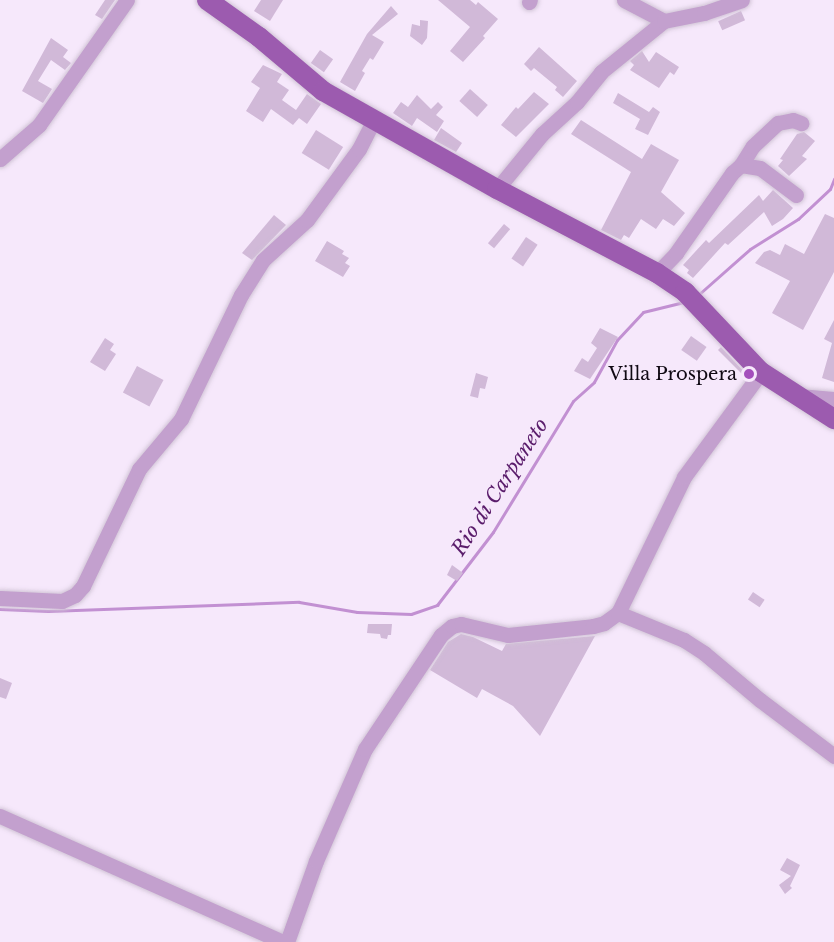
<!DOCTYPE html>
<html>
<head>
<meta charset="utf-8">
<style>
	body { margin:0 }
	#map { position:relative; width:834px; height:942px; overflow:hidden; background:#f6e8fb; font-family:"Libre Baskerville",serif }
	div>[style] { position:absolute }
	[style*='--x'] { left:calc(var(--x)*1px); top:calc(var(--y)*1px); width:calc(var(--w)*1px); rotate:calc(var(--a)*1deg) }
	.stream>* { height:3px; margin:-1.5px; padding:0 1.5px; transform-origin:1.5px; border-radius:1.5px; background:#c290d2 }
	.building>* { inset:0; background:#d1b9d8; transform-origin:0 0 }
	.roads { filter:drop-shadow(0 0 2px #d1c4d6) drop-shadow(0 0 2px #d1c4d6) }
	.minor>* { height:15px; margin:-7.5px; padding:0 7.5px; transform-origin:7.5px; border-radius:7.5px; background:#c3a0ce }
	.major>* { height:20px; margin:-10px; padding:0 10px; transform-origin:10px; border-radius:10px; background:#9c5baf }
	.dots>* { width:16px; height:16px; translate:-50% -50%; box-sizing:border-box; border:3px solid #f6e8fb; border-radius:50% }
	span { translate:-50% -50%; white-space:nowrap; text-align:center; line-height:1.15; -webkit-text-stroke:4.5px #f6e8fb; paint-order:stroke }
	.poi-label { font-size:18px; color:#100913 }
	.right { translate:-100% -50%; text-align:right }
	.water-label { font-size:20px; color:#5a1c6b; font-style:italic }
</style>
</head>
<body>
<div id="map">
	<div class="stream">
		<i style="--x:698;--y:295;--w:69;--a:-41.5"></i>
		<i style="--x:750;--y:249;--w:57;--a:-32"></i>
		<i style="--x:798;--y:219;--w:44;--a:-43.2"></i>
		<i style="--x:830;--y:189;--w:11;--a:-68"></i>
		<i style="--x:0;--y:609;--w:48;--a:2.4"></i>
		<i style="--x:48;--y:611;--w:251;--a:-2.1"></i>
		<i style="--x:299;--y:602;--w:59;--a:9.8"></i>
		<i style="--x:357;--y:612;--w:54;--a:2.1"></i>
		<i style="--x:411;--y:614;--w:28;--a:-19"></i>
		<i style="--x:437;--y:605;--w:92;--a:-52.5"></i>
		<i style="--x:493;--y:532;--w:153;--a:-58.6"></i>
		<i style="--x:573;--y:401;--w:28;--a:-42"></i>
		<i style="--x:594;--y:382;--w:48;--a:-61.3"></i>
		<i style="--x:617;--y:340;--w:38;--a:-47"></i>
		<i style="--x:643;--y:312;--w:42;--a:-13.7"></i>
	</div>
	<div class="building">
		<i style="clip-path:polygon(105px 0,115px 0,102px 19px,95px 15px)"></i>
		<i style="clip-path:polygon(261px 0,283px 0,270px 21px,254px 11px)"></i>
		<i style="clip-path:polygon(438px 0,470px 0,476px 5px,478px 2px,498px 19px,483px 36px,485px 38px,463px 62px,450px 51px,470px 27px)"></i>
		<i style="clip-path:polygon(391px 6px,398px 14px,372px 35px,384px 42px,373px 60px,370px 58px,362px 71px,365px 73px,355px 91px,340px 82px,367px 34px)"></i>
		<i style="left:741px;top:11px;width:10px;height:25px;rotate:66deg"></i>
		<i style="clip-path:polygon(420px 20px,428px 21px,427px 38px,422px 45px,410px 36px,412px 24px,420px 26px)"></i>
		<i style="clip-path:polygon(51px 38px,68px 50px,63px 57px,71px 63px,65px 70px,51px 60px,38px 81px,52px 89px,43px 103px,22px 91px)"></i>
		<i style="clip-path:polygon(539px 47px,577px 81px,563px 97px,555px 90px,557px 87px,534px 68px,531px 71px,524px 64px)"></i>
		<i style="left:320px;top:50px;width:16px;height:16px;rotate:35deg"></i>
		<i style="clip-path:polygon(642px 51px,649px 62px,656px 52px,679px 67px,674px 75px,670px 72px,659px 88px,630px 70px,634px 65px,630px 61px)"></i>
		<i style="clip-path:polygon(263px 65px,282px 74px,277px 82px,289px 90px,282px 100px,296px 110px,307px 94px,321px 104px,307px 124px,299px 118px,293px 125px,271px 109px,263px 122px,246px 111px,260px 88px,251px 82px)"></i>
		<i style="left:470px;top:89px;width:24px;height:16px;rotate:42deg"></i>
		<i style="clip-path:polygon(534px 92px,549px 104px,516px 137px,501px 125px,516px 107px,518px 109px)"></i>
		<i style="clip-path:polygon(618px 93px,649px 112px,653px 107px,660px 112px,648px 135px,635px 129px,640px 119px,613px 103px)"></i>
		<i style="clip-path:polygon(417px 95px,431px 109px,438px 102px,443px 107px,436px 115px,444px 121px,437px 132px,417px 118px,412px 126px,393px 113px,401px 102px,408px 107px)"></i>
		<i style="clip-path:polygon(581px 120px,642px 159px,651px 144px,679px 160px,661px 192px,685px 213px,674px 226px,663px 219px,656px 229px,641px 219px,629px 238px,624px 235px,621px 240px,601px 230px,631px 172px,571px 134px)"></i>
		<i style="clip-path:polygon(441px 128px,462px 143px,456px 152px,434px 140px)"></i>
		<i style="left:316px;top:130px;width:32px;height:27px;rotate:32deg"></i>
		<i style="clip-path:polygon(804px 132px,815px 141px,802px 156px,807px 159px,789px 176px,778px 166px,783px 160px,780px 159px,797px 134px)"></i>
		<i style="clip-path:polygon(773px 190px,793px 208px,783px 219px,772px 226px,764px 212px,728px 245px,725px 243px,693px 278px,687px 273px,689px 270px,683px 265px,706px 240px,709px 243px,759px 195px,763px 201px)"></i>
		<i style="clip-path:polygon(825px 214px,834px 218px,834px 272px,803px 330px,772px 313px,790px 281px,755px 263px,764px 252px,770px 250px,780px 255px,785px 244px,804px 254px)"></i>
		<i style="clip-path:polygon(274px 215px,286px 225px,252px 260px,242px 253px)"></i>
		<i style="left:504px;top:224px;width:8px;height:25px;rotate:40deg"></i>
		<i style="left:526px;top:237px;width:14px;height:26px;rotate:34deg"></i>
		<i style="clip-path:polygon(327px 241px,344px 251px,342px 254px,349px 258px,345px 263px,350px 266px,343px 277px,315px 261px)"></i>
		<i style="clip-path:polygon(834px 320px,834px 382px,822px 378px,832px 343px,824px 339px)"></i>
		<i style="clip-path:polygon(600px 328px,618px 337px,590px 379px,574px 371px,582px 358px,588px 362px,597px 348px,591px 343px)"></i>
		<i style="left:691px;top:336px;width:19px;height:17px;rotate:35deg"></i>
		<i style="clip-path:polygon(105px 338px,114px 344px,110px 350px,116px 354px,105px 371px,90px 362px)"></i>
		<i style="clip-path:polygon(721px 347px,747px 375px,745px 377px,718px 350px)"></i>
		<i style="left:137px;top:366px;width:30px;height:30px;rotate:28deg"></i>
		<i style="clip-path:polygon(476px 373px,488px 377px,485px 389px,480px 388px,478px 398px,470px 396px)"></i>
		<i style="clip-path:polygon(452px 565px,463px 573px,457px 581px,447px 575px)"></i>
		<i style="left:753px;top:592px;width:14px;height:9px;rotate:34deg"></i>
		<i style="clip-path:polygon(368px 624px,392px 624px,391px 635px,388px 635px,387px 639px,381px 638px,380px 634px,367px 633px)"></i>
		<i style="clip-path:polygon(461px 634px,473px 637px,502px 651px,506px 644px,595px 636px,540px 736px,513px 706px,482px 689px,477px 698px,430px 670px,448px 642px)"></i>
		<i style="clip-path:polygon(0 678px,12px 683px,6px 699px,0 697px)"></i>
		<i style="clip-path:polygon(787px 858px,800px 865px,790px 886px,792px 888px,785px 894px,779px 885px,791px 876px,780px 870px)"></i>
	</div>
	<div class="roads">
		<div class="minor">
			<i style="--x:624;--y:0;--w:45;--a:27.7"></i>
			<i style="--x:529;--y:2;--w:2;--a:-63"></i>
			<i style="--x:0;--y:159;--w:52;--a:-41.1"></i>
			<i style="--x:39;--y:125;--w:153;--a:-54.9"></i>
			<i style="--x:741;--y:165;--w:22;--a:-58"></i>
			<i style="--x:753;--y:146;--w:34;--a:-43"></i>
			<i style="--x:778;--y:123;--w:15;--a:-11"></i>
			<i style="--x:793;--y:120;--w:9;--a:21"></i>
			<i style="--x:497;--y:189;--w:71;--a:-50.7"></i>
			<i style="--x:542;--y:134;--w:47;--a:-42.4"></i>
			<i style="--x:577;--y:102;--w:38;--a:-51"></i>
			<i style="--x:601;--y:72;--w:81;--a:-39"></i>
			<i style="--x:664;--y:21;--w:41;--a:-11.3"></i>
			<i style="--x:704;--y:13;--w:40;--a:-18.9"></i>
			<i style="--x:657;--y:273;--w:28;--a:-46"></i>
			<i style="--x:676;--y:253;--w:98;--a:-55"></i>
			<i style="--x:732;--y:173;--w:12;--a:-42"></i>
			<i style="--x:741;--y:165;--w:19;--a:9"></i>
			<i style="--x:760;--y:168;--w:45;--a:36.9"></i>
			<i style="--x:798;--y:396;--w:36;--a:5"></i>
			<i style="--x:0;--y:598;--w:62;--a:2.8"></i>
			<i style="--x:62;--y:601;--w:14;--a:-25"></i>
			<i style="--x:75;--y:595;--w:12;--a:-48"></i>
			<i style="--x:83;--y:586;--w:130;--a:-64.4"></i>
			<i style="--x:139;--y:469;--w:65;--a:-50"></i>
			<i style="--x:181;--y:419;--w:138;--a:-64.2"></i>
			<i style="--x:241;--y:295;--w:41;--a:-57.8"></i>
			<i style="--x:263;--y:260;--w:59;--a:-42.3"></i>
			<i style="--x:307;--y:220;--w:88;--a:-53.8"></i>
			<i style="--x:359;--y:149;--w:31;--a:-63"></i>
			<i style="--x:618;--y:613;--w:151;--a:-64.1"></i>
			<i style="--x:684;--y:477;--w:130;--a:-53.7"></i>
			<i style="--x:0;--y:816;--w:310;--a:24"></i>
			<i style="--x:287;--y:942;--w:86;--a:-70.3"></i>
			<i style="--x:316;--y:861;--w:122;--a:-66.4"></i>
			<i style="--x:365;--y:749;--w:137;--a:-56.3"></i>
			<i style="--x:441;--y:635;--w:14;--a:-39"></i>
			<i style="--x:452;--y:626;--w:9;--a:-13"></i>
			<i style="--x:461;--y:624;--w:48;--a:13.2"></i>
			<i style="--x:508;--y:635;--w:85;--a:-6"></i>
			<i style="--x:593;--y:626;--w:11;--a:-15"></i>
			<i style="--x:604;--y:623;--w:17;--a:-36"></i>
			<i style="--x:618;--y:613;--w:71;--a:22.2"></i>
			<i style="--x:684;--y:640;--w:24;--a:33"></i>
			<i style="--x:704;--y:653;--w:73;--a:40"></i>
			<i style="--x:760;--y:700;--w:93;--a:37.1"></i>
		</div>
		<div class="major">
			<i style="--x:207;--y:0;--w:64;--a:35.4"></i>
			<i style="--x:259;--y:37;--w:84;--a:40.2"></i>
			<i style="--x:323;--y:91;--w:200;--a:29.4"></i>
			<i style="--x:497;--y:189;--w:181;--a:27.7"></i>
			<i style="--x:657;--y:273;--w:34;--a:34"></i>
			<i style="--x:685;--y:292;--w:110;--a:46.5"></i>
			<i style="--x:761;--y:372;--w:87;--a:32.8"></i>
		</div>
	</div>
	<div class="dots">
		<i style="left:749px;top:374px;background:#a44ebc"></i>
	</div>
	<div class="poi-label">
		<span class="right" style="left:737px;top:374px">Villa Prospera</span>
	</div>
	<div class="water-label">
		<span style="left:500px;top:487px;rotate:-57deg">Rio di Carpaneto</span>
	</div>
</div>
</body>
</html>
